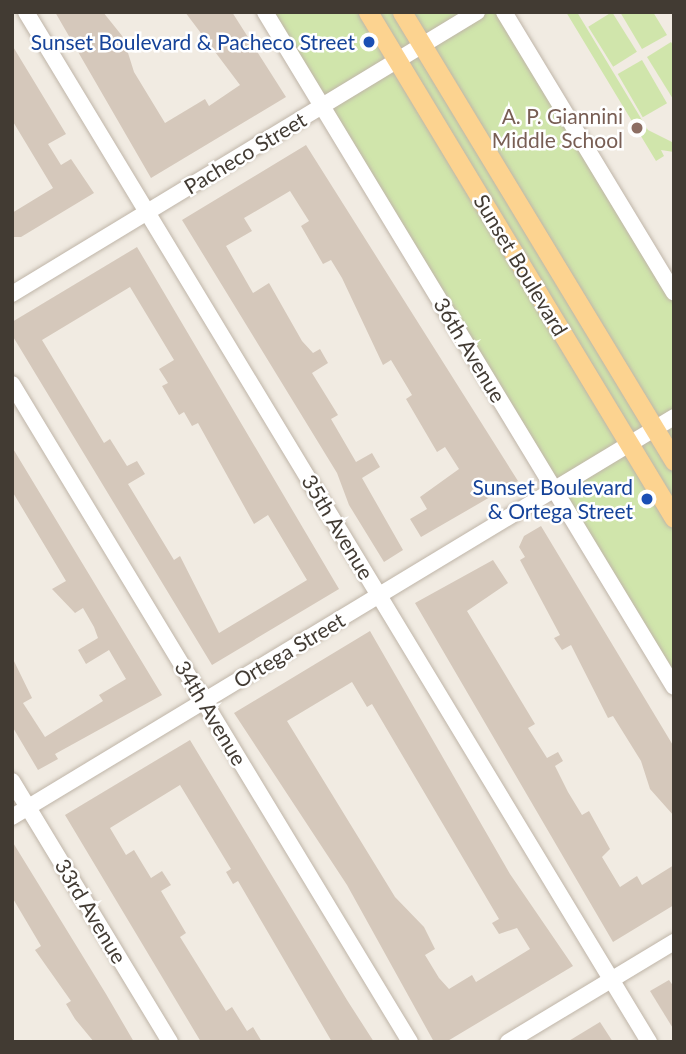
<!DOCTYPE html>
<html>
<head>
<meta charset="utf-8">
<style>
	body { margin:0 }
	#map { position:relative; width:686px; height:1054px; overflow:hidden; background:#f1ebe2; font-family:Lato,sans-serif }
	div>[style] { position:absolute }
	[style*='--x'] { left:calc(var(--x)*1px); top:calc(var(--y)*1px); width:calc(var(--w)*1px); rotate:calc(var(--a)*1deg) }
	.green>* { inset:0; background:#d0e5ab; transform-origin:0 0 }
	.building>* { inset:0; background:#d5c8bb }
	.roads { filter:drop-shadow(0 0 2px #bfb5a8) drop-shadow(0 0 2px #bfb5a8) }
	.minor>* { height:16px; margin:-8px; padding:0 8px; transform-origin:8px; border-radius:8px; background:#fff }
	.major>* { height:19px; margin:-9.5px; padding:0 9.5px; transform-origin:9.5px; border-radius:9.5px; background:#fcd390 }
	.dots>* { width:19px; height:19px; translate:-50% -50%; box-sizing:border-box; border:4px solid #fff; border-radius:50% }
	span { translate:-50% -50%; white-space:nowrap; text-align:center; line-height:1.15; -webkit-text-stroke:5px #fff; paint-order:stroke }
	.transit-label { font-size:21px; color:#164399 }
	.right { translate:-100% -50%; text-align:right }
	.education-label { font-size:21px; color:#785e54 }
	.street-label { font-size:21px; color:#423b33 }
	.frame { position:absolute; inset:0; border:14px solid #423b33; pointer-events:none }
</style>
</head>
<body>
<div id="map">
	<div class="green">
		<i style="clip-path:polygon(265px 12px,504px 12px,674px 292px,674px 687px)"></i>
		<i style="clip-path:polygon(566px 12px,577px 12px,648px 130px,674px 143px,674px 152px,661px 150px,664px 156px,656px 161px)"></i>
		<i style="left:612px;top:12px;width:47px;height:28px;rotate:58deg"></i>
		<i style="clip-path:polygon(620px 12px,653px 12px,667px 35px,642px 49px)"></i>
		<i style="clip-path:polygon(671px 42px,674px 47px,673px 99px,647px 57px)"></i>
		<i style="left:642px;top:60px;width:50px;height:28px;rotate:60deg"></i>
	</div>
	<div class="building">
		<i style="clip-path:polygon(55px 12px,103px 12px,123px 37px,134px 72px,165px 123px,205px 99px,209px 106px,240px 85px,185px 12px,232px 12px,286px 97px,151px 178px)"></i>
		<i style="clip-path:polygon(12px 45px,66px 134px,48px 144px,61px 165px,71px 159px,94px 193px,21px 237px,12px 237px,12px 213px,53px 188px,12px 120px)"></i>
		<i style="clip-path:polygon(306px 145px,518px 481px,421px 537px,410px 519px,427px 509px,420px 497px,459px 469px,445px 447px,437px 452px,406px 399px,412px 395px,391px 360px,383px 365px,342px 278px,331px 260px,323px 264px,301px 226px,309px 221px,290px 191px,244px 218px,252px 231px,226px 246px,253px 293px,269px 283px,302px 341px,313px 353px,320px 349px,328px 363px,312px 373px,338px 415px,331px 419px,356px 462px,372px 453px,380px 467px,362px 478px,403px 550px,384px 562px,349px 505px,337px 473px,182px 220px)"></i>
		<i style="clip-path:polygon(evenodd,137px 247px,339px 589px,212px 665px,12px 335px,12px 322px,137px 247px,130px 287px,174px 360px,159px 369px,168px 383px,162px 386px,179px 415px,184px 412px,192px 426px,198px 423px,254px 524px,268px 515px,307px 580px,219px 633px,180px 556px,174px 560px,128px 484px,145px 474px,137px 461px,127px 466px,110px 439px,104px 443px,42px 340px,130px 287px)"></i>
		<i style="clip-path:polygon(12px 447px,162px 695px,55px 754px,58px 759px,38px 770px,12px 726px,12px 657px,32px 698px,23px 703px,45px 737px,103px 701px,99px 695px,126px 679px,109px 650px,86px 664px,78px 650px,98px 638px,94px 627px,83px 608px,75px 613px,52px 589px,66px 581px,12px 491px)"></i>
		<i style="clip-path:polygon(541px 526px,674px 747px,674px 816px,650px 789px,641px 761px,613px 716px,608px 718px,571px 645px,562px 650px,554px 638px,560px 635px,520px 560px,525px 557px,519px 547px,524px 536px)"></i>
		<i style="clip-path:polygon(493px 560px,508px 583px,467px 611px,535px 724px,528px 728px,547px 758px,558px 752px,563px 761px,555px 766px,568px 792px,582px 815px,589px 811px,610px 849px,602px 857px,620px 887px,637px 876px,642px 885px,674px 865px,674px 905px,613px 942px,415px 603px)"></i>
		<i style="clip-path:polygon(evenodd,370px 631px,510px 874px,573px 966px,446px 1042px,434px 1042px,347px 885px,234px 713px,370px 631px,352px 682px,367px 707px,372px 704px,499px 919px,492px 923px,499px 934px,517px 928px,530px 949px,476px 982px,472px 975px,449px 989px,439px 978px,425px 955px,435px 949px,424px 927px,395px 897px,287px 721px,352px 682px)"></i>
		<i style="clip-path:polygon(190px 740px,347px 1000px,374px 1042px,332px 1042px,238px 881px,233px 884px,226px 872px,231px 869px,180px 785px,110px 828px,126px 855px,134px 850px,151px 878px,162px 871px,171px 885px,161px 891px,186px 933px,180px 937px,185px 945px,226px 1011px,232px 1007px,247px 1031px,253px 1027px,262px 1042px,201px 1042px,195px 1032px,65px 815px)"></i>
		<i style="clip-path:polygon(12px 841px,106px 994px,134px 1042px,94px 1042px,75px 1019px,66px 1004px,71px 1001px,35px 950px,41px 946px,12px 897px)"></i>
		<i style="clip-path:polygon(669px 980px,674px 987px,674px 1030px,650px 991px)"></i>
		<i style="clip-path:polygon(600px 1022px,613px 1042px,567px 1042px)"></i>
	</div>
	<div class="roads">
		<div class="minor">
			<i style="--x:26;--y:12;--w:1204;--a:58.83"></i>
			<i style="--x:265;--y:12;--w:789;--a:58.79"></i>
			<i style="--x:504;--y:12;--w:328;--a:58.8"></i>
			<i style="--x:12;--y:294;--w:544;--a:-31.23"></i>
			<i style="--x:12;--y:384;--w:769;--a:58.83"></i>
			<i style="--x:12;--y:781;--w:305;--a:58.8"></i>
			<i style="--x:12;--y:817;--w:773;--a:-31.14"></i>
			<i style="--x:508;--y:1042;--w:194;--a:-31.1"></i>
		</div>
		<div class="major">
			<i style="--x:368;--y:12;--w:591;--a:58.84"></i>
			<i style="--x:402;--y:12;--w:525;--a:58.79"></i>
		</div>
	</div>
	<div class="dots">
		<i style="left:369px;top:42px;background:#1a4fb4"></i>
		<i style="left:637px;top:128px;background:#8d6e63"></i>
		<i style="left:647px;top:499px;background:#1a4fb4"></i>
	</div>
	<div class="transit-label">
		<span class="right" style="left:355px;top:42px">Sunset Boulevard &amp; Pacheco Street</span>
		<span class="right" style="left:633px;top:499px">Sunset Boulevard<br>&amp; Ortega Street</span>
	</div>
	<div class="education-label">
		<span class="right" style="left:623px;top:128px">A. P. Giannini<br>Middle School</span>
	</div>
	<div class="street-label">
		<span style="left:245px;top:153px;rotate:-31deg">Pacheco Street</span>
		<span style="left:521px;top:265px;rotate:59deg">Sunset Boulevard</span>
		<span style="left:470px;top:350px;rotate:59deg">36th Avenue</span>
		<span style="left:338px;top:527px;rotate:59deg">35th Avenue</span>
		<span style="left:289px;top:650px;rotate:-31deg">Ortega Street</span>
		<span style="left:211px;top:713px;rotate:59deg">34th Avenue</span>
		<span style="left:91px;top:911px;rotate:59deg">33rd Avenue</span>
	</div>
	<div class="frame"></div>
</div>
</body>
</html>
